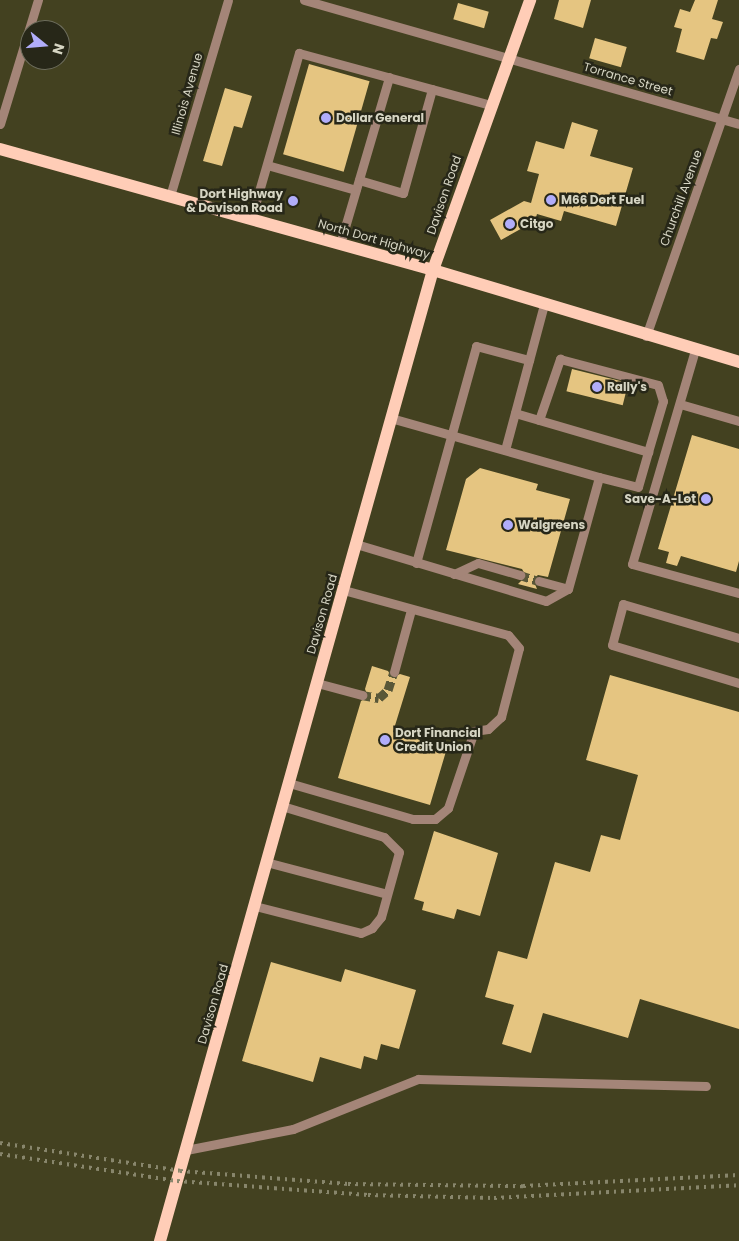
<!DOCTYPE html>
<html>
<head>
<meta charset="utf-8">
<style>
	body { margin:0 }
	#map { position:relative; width:739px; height:1241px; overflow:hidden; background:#434120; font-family:Poppins,sans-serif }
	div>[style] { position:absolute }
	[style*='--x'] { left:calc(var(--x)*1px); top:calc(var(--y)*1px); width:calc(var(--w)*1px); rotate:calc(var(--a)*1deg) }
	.building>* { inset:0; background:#e5c581; transform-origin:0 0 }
	.minor-tunnel>* { height:9px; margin-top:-4.5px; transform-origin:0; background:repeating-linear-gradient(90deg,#595738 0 9px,transparent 0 13.5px) }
	.minor>* { height:9px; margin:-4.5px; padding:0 4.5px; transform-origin:4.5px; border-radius:4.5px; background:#a48578 }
	.major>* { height:12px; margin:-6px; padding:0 6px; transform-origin:6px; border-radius:6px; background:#ffcdb7 }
	.rail>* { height:4px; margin-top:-2px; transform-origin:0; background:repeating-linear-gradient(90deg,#88866c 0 2.5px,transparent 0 7.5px) }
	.dots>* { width:14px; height:14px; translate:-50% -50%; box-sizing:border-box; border:2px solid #272718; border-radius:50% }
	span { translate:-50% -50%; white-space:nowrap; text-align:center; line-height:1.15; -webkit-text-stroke:5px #272718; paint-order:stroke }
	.street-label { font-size:12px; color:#d6d5c3 }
	.poi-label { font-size:12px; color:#d6d5c3; font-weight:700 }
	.left { translate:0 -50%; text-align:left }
	.right { translate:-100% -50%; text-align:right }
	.north { position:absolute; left:20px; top:20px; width:50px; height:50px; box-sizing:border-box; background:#272718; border:1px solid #6d6d5c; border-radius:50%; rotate:107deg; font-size:14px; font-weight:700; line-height:20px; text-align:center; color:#d6d5c3 }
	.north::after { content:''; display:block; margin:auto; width:18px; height:22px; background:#b1adfa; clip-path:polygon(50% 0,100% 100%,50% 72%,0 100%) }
</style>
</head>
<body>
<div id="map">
	<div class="building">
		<i style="clip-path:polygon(559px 0,591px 0,583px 28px,554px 19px)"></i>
		<i style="clip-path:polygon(695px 0,718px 0,712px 19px,723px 22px,717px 39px,711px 38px,704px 60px,676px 52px,682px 29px,674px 27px,680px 9px,690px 12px)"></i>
		<i style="left:458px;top:3px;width:32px;height:17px;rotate:16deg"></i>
		<i style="left:595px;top:38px;width:33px;height:21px;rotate:16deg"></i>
		<i style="left:309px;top:64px;width:63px;height:94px;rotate:16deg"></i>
		<i style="clip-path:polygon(225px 88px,252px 96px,242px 128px,234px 126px,222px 166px,203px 161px)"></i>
		<i style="clip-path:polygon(572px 122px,598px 130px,590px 156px,633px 168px,616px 226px,564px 211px,561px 221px,537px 214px,535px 221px,501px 240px,490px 220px,524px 201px,531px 203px,539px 174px,527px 171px,536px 141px,564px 149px)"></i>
		<i style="left:572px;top:369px;width:58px;height:23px;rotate:14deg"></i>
		<i style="clip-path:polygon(692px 435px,739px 449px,739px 561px,736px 572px,681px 556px,677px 566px,666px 563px,669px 552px,658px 549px)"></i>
		<i style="clip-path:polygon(480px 468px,538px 484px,536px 490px,570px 499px,548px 577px,538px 575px,533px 579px,537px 589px,518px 584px,526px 576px,522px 569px,446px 550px,466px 479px)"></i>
		<i style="clip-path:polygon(372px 666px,388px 671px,392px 678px,400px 674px,410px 677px,393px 732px,447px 748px,430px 805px,338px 778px,361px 701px,368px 697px,365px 689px)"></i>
		<i style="clip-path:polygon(610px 675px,739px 712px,739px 1029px,640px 999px,628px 1038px,543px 1013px,531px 1053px,502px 1044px,514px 1005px,485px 997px,498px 951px,527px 959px,555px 862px,590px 872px,601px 835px,620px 840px,638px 775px,586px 760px)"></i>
		<i style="clip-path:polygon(434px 831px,498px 853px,480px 916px,457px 909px,454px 919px,422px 910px,424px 902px,414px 899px)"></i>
		<i style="clip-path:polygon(271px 962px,341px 982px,345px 969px,416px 990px,399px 1049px,381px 1044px,377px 1060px,364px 1056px,361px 1069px,320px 1057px,313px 1082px,242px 1061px)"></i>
	</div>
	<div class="minor-tunnel">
		<i style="--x:520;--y:575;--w:20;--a:18"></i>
		<i style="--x:362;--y:695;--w:17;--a:10"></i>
		<i style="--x:379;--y:698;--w:12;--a:-42"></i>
		<i style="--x:388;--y:690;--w:19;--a:-72"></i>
	</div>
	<div class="minor">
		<i style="--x:304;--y:0;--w:452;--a:15.9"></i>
		<i style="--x:0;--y:124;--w:130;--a:-73"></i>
		<i style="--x:267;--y:165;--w:92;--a:15.7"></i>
		<i style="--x:359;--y:180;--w:46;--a:16.5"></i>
		<i style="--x:403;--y:193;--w:108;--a:-74.4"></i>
		<i style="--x:170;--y:196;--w:204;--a:-73.5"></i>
		<i style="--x:251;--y:219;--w:173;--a:-73.9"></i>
		<i style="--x:299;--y:53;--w:199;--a:15.2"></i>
		<i style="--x:340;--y:244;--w:174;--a:-73.6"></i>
		<i style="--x:646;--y:336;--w:283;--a:-70.8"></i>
		<i style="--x:695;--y:350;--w:223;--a:106.4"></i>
		<i style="--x:632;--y:564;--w:111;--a:15.2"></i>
		<i style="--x:680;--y:404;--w:61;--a:16.1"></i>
		<i style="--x:515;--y:413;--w:139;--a:16.3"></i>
		<i style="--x:648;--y:452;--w:36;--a:106"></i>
		<i style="--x:638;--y:487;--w:40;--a:-165.6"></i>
		<i style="--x:539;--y:420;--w:65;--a:-71"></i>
		<i style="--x:560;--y:359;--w:101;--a:14.9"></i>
		<i style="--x:658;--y:385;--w:17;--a:73"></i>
		<i style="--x:663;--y:401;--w:53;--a:106.4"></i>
		<i style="--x:505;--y:450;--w:151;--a:-75"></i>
		<i style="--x:356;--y:544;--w:198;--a:16.7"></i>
		<i style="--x:546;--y:601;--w:25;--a:-29"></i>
		<i style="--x:568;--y:589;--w:116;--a:-74.5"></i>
		<i style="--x:599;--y:477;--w:216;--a:-164.2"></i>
		<i style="--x:416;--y:563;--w:225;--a:-74.5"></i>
		<i style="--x:476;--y:346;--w:55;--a:14.8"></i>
		<i style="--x:454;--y:574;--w:26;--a:-25"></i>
		<i style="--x:478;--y:563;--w:44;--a:15.9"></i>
		<i style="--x:539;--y:581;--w:30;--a:15"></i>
		<i style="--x:739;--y:638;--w:121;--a:-163.7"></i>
		<i style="--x:623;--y:604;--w:42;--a:105"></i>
		<i style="--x:612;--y:645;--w:133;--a:16.7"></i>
		<i style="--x:394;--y:672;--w:64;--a:-74.7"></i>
		<i style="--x:317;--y:683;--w:47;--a:14.9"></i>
		<i style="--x:289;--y:783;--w:129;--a:16.2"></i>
		<i style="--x:413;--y:819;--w:22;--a:0"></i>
		<i style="--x:435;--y:819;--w:17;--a:-40"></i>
		<i style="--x:448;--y:808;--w:81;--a:-71.3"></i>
		<i style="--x:474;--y:731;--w:14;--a:-8"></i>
		<i style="--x:488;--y:729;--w:18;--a:-43"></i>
		<i style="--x:501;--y:717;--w:71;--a:-75.4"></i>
		<i style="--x:519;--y:648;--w:17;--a:-130"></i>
		<i style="--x:508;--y:635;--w:171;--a:-164.7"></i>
		<i style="--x:266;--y:862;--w:125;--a:14.8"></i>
		<i style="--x:255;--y:906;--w:109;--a:14.3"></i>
		<i style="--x:361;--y:933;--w:12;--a:-24"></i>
		<i style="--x:372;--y:928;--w:14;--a:-51"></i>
		<i style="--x:381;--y:917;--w:67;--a:-74.5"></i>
		<i style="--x:399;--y:852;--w:21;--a:-135"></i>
		<i style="--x:384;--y:837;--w:107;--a:-163.1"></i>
		<i style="--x:186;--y:1150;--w:109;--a:-11.1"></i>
		<i style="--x:293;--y:1129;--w:135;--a:-21.8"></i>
		<i style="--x:418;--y:1079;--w:288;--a:1.4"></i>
	</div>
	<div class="major">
		<i style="--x:0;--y:149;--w:450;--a:15.6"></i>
		<i style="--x:433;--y:270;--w:320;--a:16.7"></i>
		<i style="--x:160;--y:1241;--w:1009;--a:-74.3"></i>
		<i style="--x:433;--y:270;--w:287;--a:-70.2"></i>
	</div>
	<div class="rail">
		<i style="--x:0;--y:1143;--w:182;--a:8.8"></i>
		<i style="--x:180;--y:1171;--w:169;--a:4.4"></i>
		<i style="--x:348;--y:1184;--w:175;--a:0.7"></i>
		<i style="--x:523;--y:1186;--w:216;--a:-2.9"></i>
		<i style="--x:0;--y:1154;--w:179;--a:8.7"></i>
		<i style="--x:177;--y:1181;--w:192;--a:4.2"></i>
		<i style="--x:368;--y:1195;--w:126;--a:1.4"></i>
		<i style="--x:494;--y:1198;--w:245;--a:-3"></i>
	</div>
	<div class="dots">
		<i style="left:326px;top:118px;background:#b1adfa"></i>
		<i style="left:551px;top:200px;background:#b1adfa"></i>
		<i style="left:293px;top:201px;background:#b1adfa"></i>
		<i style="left:510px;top:224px;background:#b1adfa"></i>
		<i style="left:597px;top:387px;background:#b1adfa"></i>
		<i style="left:706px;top:499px;background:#b1adfa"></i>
		<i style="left:508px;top:525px;background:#b1adfa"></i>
		<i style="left:385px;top:740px;background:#b1adfa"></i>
	</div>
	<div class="street-label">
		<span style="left:628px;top:79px;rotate:16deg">Torrance Street</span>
		<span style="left:187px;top:94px;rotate:-74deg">Illinois Avenue</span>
		<span style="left:444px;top:195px;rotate:-71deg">Davison Road</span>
		<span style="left:681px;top:198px;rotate:-70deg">Churchill Avenue</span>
		<span style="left:374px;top:239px;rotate:16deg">North Dort Highway</span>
		<span style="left:322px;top:614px;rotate:-74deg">Davison Road</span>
		<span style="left:213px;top:1004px;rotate:-74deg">Davison Road</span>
	</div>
	<div class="poi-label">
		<span class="left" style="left:336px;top:118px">Dollar General</span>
		<span class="right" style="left:283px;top:201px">Dort Highway<br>&amp; Davison Road</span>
		<span class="left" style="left:561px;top:200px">M66 Dort Fuel</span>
		<span class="left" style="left:520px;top:224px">Citgo</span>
		<span class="left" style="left:607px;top:387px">Rally's</span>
		<span class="right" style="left:696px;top:499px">Save-A-Lot</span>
		<span class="left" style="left:518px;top:525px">Walgreens</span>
		<span class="left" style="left:395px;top:740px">Dort Financial<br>Credit Union</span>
	</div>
	<div class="north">N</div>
</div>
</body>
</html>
